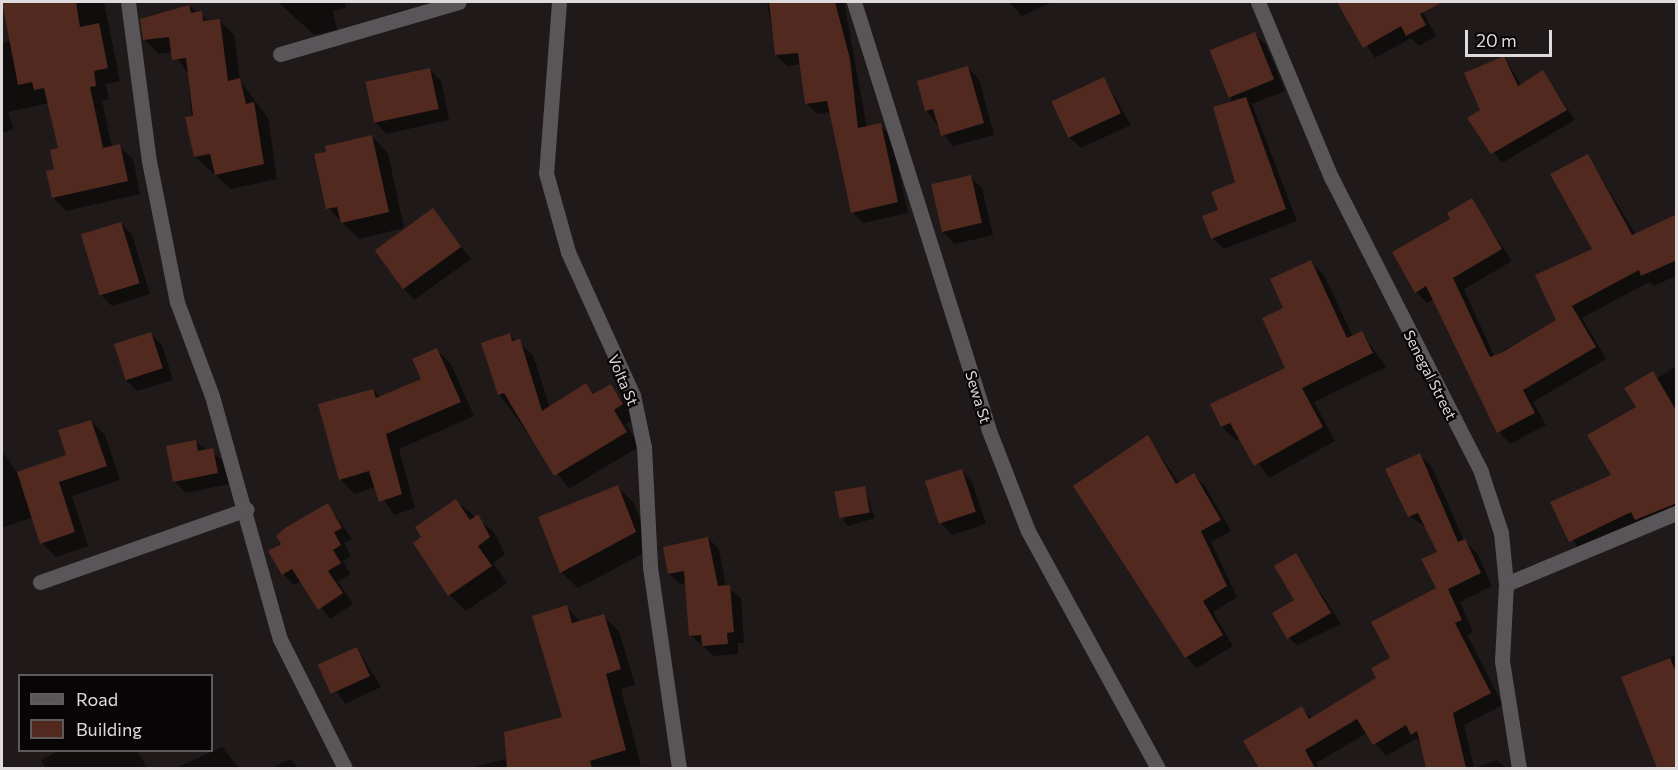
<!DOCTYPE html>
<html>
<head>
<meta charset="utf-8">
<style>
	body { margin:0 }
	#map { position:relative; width:1678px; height:770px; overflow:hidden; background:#1f191a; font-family:Commissioner,sans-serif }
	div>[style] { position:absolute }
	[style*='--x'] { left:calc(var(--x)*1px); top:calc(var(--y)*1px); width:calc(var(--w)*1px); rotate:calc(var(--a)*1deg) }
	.shadow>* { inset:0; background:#0007 }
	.building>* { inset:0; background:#51291f; transform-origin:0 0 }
	.street>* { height:15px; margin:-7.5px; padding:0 7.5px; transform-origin:7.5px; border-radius:7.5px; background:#585658 }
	span { translate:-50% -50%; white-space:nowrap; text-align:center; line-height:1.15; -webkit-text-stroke:4.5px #070506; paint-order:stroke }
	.street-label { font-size:15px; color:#dfdbdc }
	.frame { position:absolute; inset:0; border:3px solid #dfdbdc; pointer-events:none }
	.legend { position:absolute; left:18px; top:674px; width:195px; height:78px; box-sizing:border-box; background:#070506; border:2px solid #5d5b5c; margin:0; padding:8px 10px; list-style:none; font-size:18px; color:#dfdbdc }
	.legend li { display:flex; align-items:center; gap:12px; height:30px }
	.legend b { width:30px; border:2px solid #5d5b5c }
	.scale { position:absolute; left:1465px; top:30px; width:87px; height:27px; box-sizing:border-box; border:3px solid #dfdbdc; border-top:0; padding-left:8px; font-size:18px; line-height:21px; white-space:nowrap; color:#dfdbdc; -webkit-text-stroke:4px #070506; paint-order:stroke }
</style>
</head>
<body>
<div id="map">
	<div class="shadow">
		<i style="clip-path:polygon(3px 2px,104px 2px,120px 81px,106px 84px,109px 99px,102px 100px,112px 147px,119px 146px,133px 159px,140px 194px,66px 211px,53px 197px,60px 149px,49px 103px,8px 112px,14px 129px,2px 133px,2px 43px,10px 41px)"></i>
		<i style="clip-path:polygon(278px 2px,345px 2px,346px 8px,333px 11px,337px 30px,314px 35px)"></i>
		<i style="clip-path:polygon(767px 2px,844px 2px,867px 128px,880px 125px,891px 136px,908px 213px,863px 223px,852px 212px,831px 112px,817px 114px,806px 103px,801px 64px,787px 66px,776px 55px)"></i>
		<i style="clip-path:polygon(1009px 2px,1052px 2px,1022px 16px)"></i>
		<i style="clip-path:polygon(1338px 2px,1417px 2px,1436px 36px,1419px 46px,1411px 38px,1375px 58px)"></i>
		<i style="clip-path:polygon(189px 6px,210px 22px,220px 21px,234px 35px,240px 80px,268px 118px,277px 179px,231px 189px,195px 157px,188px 74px,173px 52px,159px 54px,144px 39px)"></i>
		<i style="clip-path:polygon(1254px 34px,1266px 45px,1285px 91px,1252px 104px,1297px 221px,1224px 249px,1212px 238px,1220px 211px,1237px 183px,1231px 97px)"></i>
		<i style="clip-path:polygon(1504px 57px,1522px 86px,1543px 72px,1575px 120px,1502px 163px,1469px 118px,1482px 110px)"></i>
		<i style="clip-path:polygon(968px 68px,979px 79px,994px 135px,953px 146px,926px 110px)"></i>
		<i style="clip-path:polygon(430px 70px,441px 81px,449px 120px,386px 134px,375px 122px)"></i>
		<i style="clip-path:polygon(1104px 79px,1131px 125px,1081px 148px,1069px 137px)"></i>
		<i style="clip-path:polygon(372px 136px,388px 153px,404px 228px,359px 239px,328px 208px)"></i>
		<i style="clip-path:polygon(1588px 156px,1636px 235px,1676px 217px,1676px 276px,1654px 286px,1649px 282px,1582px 318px,1606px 359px,1533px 402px,1546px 425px,1510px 444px,1499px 432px,1434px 299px,1427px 303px,1416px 292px,1452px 219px,1471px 200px,1512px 261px,1464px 289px,1494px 356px,1558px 321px,1594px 250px)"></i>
		<i style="clip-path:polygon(970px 177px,982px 188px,993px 235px,955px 244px,943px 232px)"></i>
		<i style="clip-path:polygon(433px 210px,471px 259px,414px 300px,403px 288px)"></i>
		<i style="clip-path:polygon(121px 223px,132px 235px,150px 294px,112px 306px,101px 295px)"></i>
		<i style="clip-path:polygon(1310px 262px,1324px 275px,1353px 337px,1362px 333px,1386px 367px,1314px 402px,1335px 441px,1269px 478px,1241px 438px,1236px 440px,1222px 427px,1212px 405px,1287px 369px,1285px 309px)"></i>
		<i style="clip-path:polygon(151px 334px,162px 345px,173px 380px,137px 391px,126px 380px)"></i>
		<i style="clip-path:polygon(509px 335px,533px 355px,550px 408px,586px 385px,595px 394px,611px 386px,636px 418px,626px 424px,640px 446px,569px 489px,499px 394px)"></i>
		<i style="clip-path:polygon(437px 350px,451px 364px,474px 416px,399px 449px,415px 508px,394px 515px,376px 487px,354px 494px,340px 479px,373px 390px,381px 398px,423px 379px)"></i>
		<i style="clip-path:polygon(1676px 366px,1676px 518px,1581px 553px,1552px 503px,1613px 475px,1653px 373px,1658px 378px)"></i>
		<i style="clip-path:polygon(91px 421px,105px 435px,120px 480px,72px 496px,88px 546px,56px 557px,42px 543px,33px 517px,2px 528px,2px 450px,17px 473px,68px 456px)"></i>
		<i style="clip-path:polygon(1148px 437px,1179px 483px,1194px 475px,1205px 486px,1231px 531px,1211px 542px,1237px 597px,1213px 612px,1233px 646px,1197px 668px,1186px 657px)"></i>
		<i style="clip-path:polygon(196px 442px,224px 461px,229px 484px,186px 493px,174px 481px)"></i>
		<i style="clip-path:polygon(1420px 455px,1432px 467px,1464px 541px,1477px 553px,1492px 586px,1460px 602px,1473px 632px,1467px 635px,1503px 705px,1464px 725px,1474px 768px,1497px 760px,1506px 768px,1431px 768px,1417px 738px,1386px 756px,1367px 733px,1316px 763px,1319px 768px,1261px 768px,1245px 741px,1301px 708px,1313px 719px,1378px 678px,1437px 589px,1439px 553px,1426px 527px,1409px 516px)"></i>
		<i style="clip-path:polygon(961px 470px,972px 482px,986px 524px,952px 535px,941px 523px)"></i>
		<i style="clip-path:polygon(618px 487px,634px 503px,652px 549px,578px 588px,561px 572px)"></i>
		<i style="clip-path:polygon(864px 488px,875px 518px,848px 526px,843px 520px)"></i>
		<i style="clip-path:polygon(456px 501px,494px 532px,505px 554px,493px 563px,507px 583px,466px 611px,449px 595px)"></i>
		<i style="clip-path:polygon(328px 505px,352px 539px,344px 543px,351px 556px,343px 561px,350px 574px,338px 582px,353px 604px,330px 619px,301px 581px,294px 585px,283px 574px,270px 552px)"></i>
		<i style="clip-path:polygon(708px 538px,719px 549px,726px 587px,741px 598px,744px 643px,738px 643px,738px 654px,714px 656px,690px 635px,687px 583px,680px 584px,669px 573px)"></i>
		<i style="clip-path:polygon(1296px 555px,1341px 624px,1297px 645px,1285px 634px,1296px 600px)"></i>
		<i style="clip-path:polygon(566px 607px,581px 622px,603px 616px,619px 631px,635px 685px,621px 689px,641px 766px,470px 768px,506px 759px,505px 733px,564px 718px)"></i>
		<i style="clip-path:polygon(357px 648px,381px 687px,345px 704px,320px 665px)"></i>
		<i style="clip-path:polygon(1676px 655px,1676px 768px,1658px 768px,1622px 678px)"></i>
		<i style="clip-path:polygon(222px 747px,239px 768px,176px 768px)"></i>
		<i style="clip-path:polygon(60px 750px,137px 750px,147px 768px,45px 768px,41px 760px)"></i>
		<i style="clip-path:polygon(290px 759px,299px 768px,271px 768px)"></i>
	</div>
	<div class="building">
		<i style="clip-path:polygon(2px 2px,76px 2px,80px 27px,99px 23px,108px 68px,94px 71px,96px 86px,90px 87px,103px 148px,120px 144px,128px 181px,52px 198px,46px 171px,54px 169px,50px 150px,58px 148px,44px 88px,34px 90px,32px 82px,18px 85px)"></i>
		<i style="clip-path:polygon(769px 2px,835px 2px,850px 59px,858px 128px,881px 123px,898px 202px,851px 213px,827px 101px,805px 104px,798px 53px,775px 55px)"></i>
		<i style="clip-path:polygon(1337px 2px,1443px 2px,1420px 14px,1426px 25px,1406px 36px,1401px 26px,1363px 48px)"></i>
		<i style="clip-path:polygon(189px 5px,191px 13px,202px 11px,203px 21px,220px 19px,228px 81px,240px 78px,246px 104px,254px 102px,264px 164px,215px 175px,210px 154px,194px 157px,185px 117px,193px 116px,186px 58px,172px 60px,169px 37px,143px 40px,140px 19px)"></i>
		<i style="left:1255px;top:32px;width:51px;height:49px;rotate:68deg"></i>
		<i style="clip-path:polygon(1504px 56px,1518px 86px,1543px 70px,1567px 110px,1491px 154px,1467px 118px,1480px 110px,1464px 73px)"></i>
		<i style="clip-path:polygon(968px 66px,984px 123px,941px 136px,933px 109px,925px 111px,917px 81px)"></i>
		<i style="left:430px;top:68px;width:42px;height:66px;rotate:78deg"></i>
		<i style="left:1104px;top:77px;width:40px;height:58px;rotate:65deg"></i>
		<i style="clip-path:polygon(1246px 97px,1286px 209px,1211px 239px,1202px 216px,1218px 210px,1211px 192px,1235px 182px,1213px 107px)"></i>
		<i style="clip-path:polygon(372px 135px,389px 212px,341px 223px,337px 207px,326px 209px,314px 154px,326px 152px,325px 146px)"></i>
		<i style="clip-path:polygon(1588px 154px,1632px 235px,1677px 214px,1677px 260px,1641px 276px,1639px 270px,1572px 306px,1596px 347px,1523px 390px,1535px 413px,1497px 433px,1426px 286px,1415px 293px,1392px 252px,1450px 219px,1447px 213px,1472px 198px,1502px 249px,1453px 278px,1490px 357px,1503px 352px,1556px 320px,1535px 275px,1592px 249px,1550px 174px)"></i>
		<i style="left:971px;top:175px;width:49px;height:41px;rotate:77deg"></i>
		<i style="left:433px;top:208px;width:48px;height:72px;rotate:54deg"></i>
		<i style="left:121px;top:222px;width:64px;height:42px;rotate:73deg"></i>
		<i style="clip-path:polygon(1311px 260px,1347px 338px,1362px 331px,1373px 353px,1302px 388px,1323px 427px,1254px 466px,1230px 423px,1221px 427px,1210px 404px,1285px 368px,1262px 318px,1283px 308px,1270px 279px)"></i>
		<i style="left:151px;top:332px;width:38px;height:39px;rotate:72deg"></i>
		<i style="clip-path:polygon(510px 333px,512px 341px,520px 339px,542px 411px,586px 383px,593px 394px,611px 384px,623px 404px,614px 410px,627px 432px,554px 476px,504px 393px,498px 395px,481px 343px)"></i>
		<i style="clip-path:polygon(437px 348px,461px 402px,386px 434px,402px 494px,379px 502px,369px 471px,339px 480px,318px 404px,373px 389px,376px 398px,421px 379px,412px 359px)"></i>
		<i style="clip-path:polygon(1653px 371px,1677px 412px,1677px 503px,1635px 520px,1631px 512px,1569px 542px,1550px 502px,1611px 475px,1587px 435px,1636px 407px,1624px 388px)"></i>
		<i style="clip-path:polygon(91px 420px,107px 466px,59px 482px,75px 532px,40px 544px,17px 472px,66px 455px,58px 430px)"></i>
		<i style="clip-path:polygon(1148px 435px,1176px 484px,1194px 473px,1221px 520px,1201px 531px,1227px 586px,1203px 601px,1223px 635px,1185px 658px,1073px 486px)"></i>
		<i style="clip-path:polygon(196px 440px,198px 451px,213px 448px,218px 473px,173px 482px,166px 446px)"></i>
		<i style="clip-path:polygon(1420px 453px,1458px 542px,1465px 539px,1481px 573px,1448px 589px,1462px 620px,1455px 623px,1491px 693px,1453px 713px,1466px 768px,1426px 768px,1417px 731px,1411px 735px,1406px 725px,1373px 745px,1357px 719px,1305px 750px,1315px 768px,1259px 768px,1243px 741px,1302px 706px,1309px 719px,1376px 678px,1371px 668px,1390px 658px,1371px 622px,1436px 588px,1421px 559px,1437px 552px,1418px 513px,1408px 517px,1385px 469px)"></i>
		<i style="left:962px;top:469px;width:45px;height:39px;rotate:72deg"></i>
		<i style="clip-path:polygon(618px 485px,636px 532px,560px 573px,538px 517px)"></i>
		<i style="left:865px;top:486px;width:27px;height:31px;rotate:80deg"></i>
		<i style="clip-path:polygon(456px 499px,470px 520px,478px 514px,490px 537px,478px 546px,492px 566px,448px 596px,413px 543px,421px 537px,415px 527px)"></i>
		<i style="clip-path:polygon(328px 503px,342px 528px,334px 532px,341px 545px,333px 550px,341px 563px,328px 571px,343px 593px,318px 610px,292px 569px,282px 575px,268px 551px,281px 544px,276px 536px,285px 528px)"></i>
		<i style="clip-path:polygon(708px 537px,718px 586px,730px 585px,734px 632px,727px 633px,728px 644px,702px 646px,701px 635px,689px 636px,684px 571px,668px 574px,663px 547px)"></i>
		<i style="clip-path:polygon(1296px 553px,1331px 613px,1287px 639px,1272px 613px,1294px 600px,1274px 566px)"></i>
		<i style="clip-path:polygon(567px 605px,572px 623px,604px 614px,621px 669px,606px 674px,626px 750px,590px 761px,592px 768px,507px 768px,504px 732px,562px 717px,532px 616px)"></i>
		<i style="left:357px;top:647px;width:32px;height:43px;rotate:66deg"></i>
		<i style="clip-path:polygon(1670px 658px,1677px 674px,1677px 768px,1657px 768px,1621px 677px)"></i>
	</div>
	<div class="street">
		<i style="--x:128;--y:2;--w:160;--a:82.5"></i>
		<i style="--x:149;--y:161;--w:144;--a:78.8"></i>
		<i style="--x:177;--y:302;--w:100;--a:69.6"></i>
		<i style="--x:212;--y:396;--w:252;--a:74.4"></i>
		<i style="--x:280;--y:639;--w:144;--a:63.3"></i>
		<i style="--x:559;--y:2;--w:171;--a:94.3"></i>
		<i style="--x:546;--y:173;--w:82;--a:74.4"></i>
		<i style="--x:568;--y:252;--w:157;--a:65.6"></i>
		<i style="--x:633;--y:395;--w:53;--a:78.1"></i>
		<i style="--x:644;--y:447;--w:120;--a:87.1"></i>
		<i style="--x:650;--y:567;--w:203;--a:81.8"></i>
		<i style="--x:854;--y:2;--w:447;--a:72.5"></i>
		<i style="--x:988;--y:428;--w:110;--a:68.8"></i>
		<i style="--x:1028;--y:531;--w:270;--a:61.3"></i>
		<i style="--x:1258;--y:2;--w:190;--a:67.4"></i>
		<i style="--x:1331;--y:177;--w:331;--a:63"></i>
		<i style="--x:1481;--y:472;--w:64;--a:71.8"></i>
		<i style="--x:1501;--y:533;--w:51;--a:84.4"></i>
		<i style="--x:1506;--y:584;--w:77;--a:93"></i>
		<i style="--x:1502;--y:661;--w:108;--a:81"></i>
		<i style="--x:280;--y:54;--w:186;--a:-16.2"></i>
		<i style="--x:40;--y:582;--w:219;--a:-19.4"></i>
		<i style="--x:1506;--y:584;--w:184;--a:-22.7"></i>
	</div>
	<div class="street-label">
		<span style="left:1430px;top:375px;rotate:63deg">Senegal Street</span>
		<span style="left:623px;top:380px;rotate:67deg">Volta St</span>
		<span style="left:978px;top:397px;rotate:73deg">Sewa St</span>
	</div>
	<div class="frame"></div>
	<ul class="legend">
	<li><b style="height:8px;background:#585658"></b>Road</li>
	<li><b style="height:16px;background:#51291f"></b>Building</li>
	</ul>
	<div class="scale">20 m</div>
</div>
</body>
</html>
